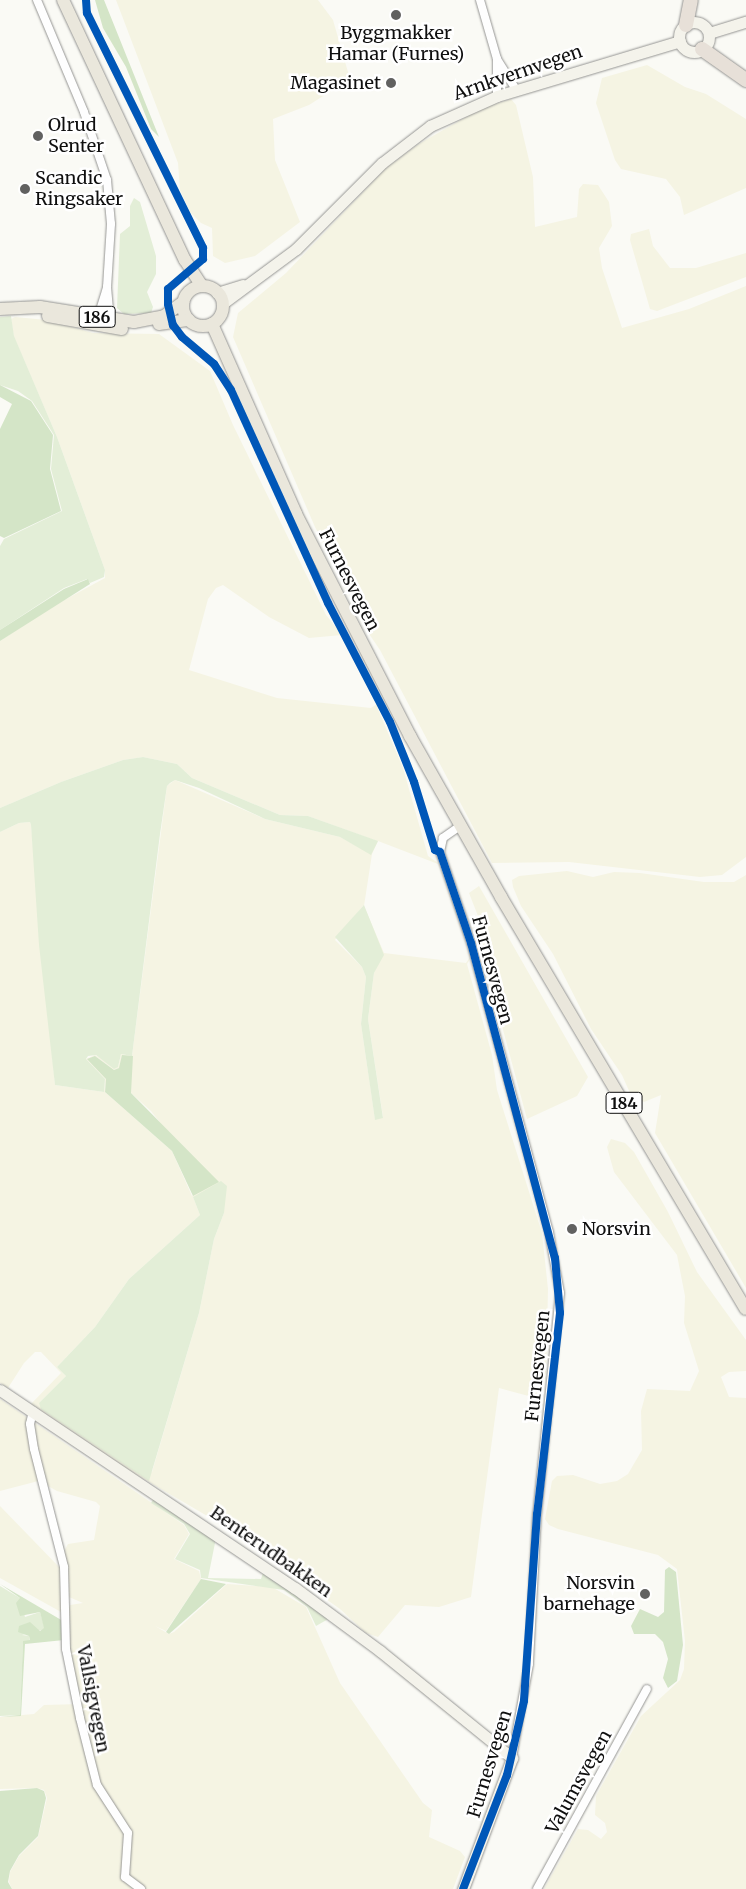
<!DOCTYPE html>
<html>
<head>
<meta charset="utf-8">
<style>
	body { margin:0 }
	#map { position:relative; width:746px; height:1889px; overflow:hidden; background:#fafaf5; font-family:Merriweather,serif }
	div>[style] { position:absolute }
	[style*='--x'] { left:calc(var(--x)*1px); top:calc(var(--y)*1px); width:calc(var(--w)*1px); rotate:calc(var(--a)*1deg) }
	.farmland>* { inset:0; background:#f5f4e3 }
	.green>* { inset:0; background:#e3eed7 }
	.forest>* { inset:0; background:#d4e5c7 }
	.roads { filter:drop-shadow(0 0 1px #959593) drop-shadow(0 0 1px #959593) }
	.minor>* { height:8px; margin:-4px; padding:0 4px; transform-origin:4px; border-radius:4px; background:#fefefe }
	.secondary>* { height:11px; margin:-5.5px; padding:0 5.5px; transform-origin:5.5px; border-radius:5.5px; background:#f4f3eb }
	.secondary>.ring { margin:-5.5px; padding:0; box-sizing:content-box; background:none; border:11px solid #f4f3eb; border-radius:50% }
	.primary>* { height:12px; margin:-6px; padding:0 6px; transform-origin:6px; border-radius:6px; background:#eae7dc }
	.primary>.ring { margin:-6px; padding:0; box-sizing:content-box; background:none; border:12px solid #eae7dc; border-radius:50% }
	.motorway>* { height:14px; margin:-7px; padding:0 7px; transform-origin:7px; border-radius:7px; background:#e7e0d8 }
	.cycleway>* { height:8px; margin:-4px; padding:0 4px; transform-origin:4px; border-radius:4px; background:#0057b8 }
	.dots>* { width:14px; height:14px; translate:-50% -50%; box-sizing:border-box; border:2px solid #fff; border-radius:50% }
	span { translate:-50% -50%; white-space:nowrap; text-align:center; line-height:1.15; -webkit-text-stroke:5px #fff; paint-order:stroke }
	.shield-label span { padding:1px 4px; background:#fff; border:1px solid; border-radius:4px; -webkit-text-stroke-width:0 }
	.shield-label { font-size:16px; color:#0f0f0f; font-weight:700 }
	.poi-label { font-size:18px; color:#0f0f0f }
	.right { translate:-100% -50%; text-align:right }
	.left { translate:0 -50%; text-align:left }
	.street-label { font-size:18px; color:#0f0f0f }
</style>
</head>
<body>
<div id="map">
	<div class="farmland">
		<i style="clip-path:polygon(116px 0,318px 0,333px 20px,350px 79px,309px 105px,273px 119px,275px 160px,300px 222px,255px 256px,225px 263px,213px 256px,212px 228px,201px 223px,190px 212px,180px 190px,178px 163px)"></i>
		<i style="clip-path:polygon(647px 65px,685px 87px,706px 94px,746px 119px,746px 188px,684px 215px,680px 197px,666px 179px,621px 169px,615px 160px,596px 103px,602px 78px)"></i>
		<i style="clip-path:polygon(511px 99px,516px 105px,533px 177px,535px 227px,577px 217px,579px 189px,583px 184px,598px 185px,609px 202px,612px 226px,599px 248px,602px 268px,622px 328px,689px 309px,746px 286px,746px 857px,722px 875px,700px 877px,569px 862px,492px 863px,380px 650px,359px 619px,355px 601px,315px 527px,233px 337px,238px 313px,286px 273px,386px 168px,417px 145px,480px 109px)"></i>
		<i style="clip-path:polygon(649px 229px,653px 246px,670px 268px,696px 268px,746px 253px,746px 277px,657px 311px,650px 309px,630px 240px,631px 234px)"></i>
		<i style="clip-path:polygon(evenodd,15px 317px,47px 320px,93px 333px,159px 334px,210px 371px,233px 425px,326px 615px,343px 636px,378px 704px,377px 707px,403px 768px,428px 856px,438px 863px,471px 957px,467px 964px,492px 1055px,497px 1090px,542px 1233px,548px 1289px,546px 1378px,542px 1393px,536px 1398px,499px 1388px,471px 1597px,439px 1607px,405px 1605px,378px 1637px,366px 1633px,340px 1609px,263px 1555px,245px 1538px,125px 1468px,31px 1404px,61px 1373px,41px 1352px,35px 1352px,24px 1363px,8px 1388px,0 1383px,0 832px,19px 823px,30px 822px,31px 825px,55px 1085px,104px 1092px,105px 1079px,86px 1059px,95px 1055px,118px 1067px,121px 1054px,132px 1056px,167px 786px,175px 780px,265px 819px,340px 837px,371px 854px,377px 841px,308px 816px,280px 815px,192px 778px,177px 764px,143px 757px,123px 760px,61px 782px,0 808px,0 641px,46px 610px,105px 578px,105px 570px,57px 437px,14px 337px,11px 319px,15px 317px,223px 585px,269px 617px,309px 638px,342px 635px,377px 704px,371px 708px,277px 698px,189px 670px,208px 599px,216px 588px,223px 585px,15px 317px,378px 841px,438px 864px,463px 931px,470px 957px,466px 963px,384px 953px,364px 906px,372px 854px,378px 841px,15px 317px,363px 906px,379px 960px,374px 973px,368px 1019px,383px 1117px,375px 1119px,361px 1024px,366px 977px,362px 967px,335px 940px,363px 906px,15px 317px,95px 1056px,114px 1070px,119px 1068px,131px 1093px,151px 1111px,173px 1139px,218px 1182px,192px 1196px,172px 1151px,105px 1092px,106px 1079px,95px 1056px,15px 317px,193px 1197px,224px 1213px,214px 1239px,199px 1313px,152px 1472px,39px 1403px,66px 1376px,57px 1367px,95px 1327px,129px 1279px,200px 1215px,193px 1197px)"></i>
		<i style="clip-path:polygon(567px 871px,593px 877px,614px 872px,640px 873px,704px 882px,734px 882px,746px 875px,746px 1288px,655px 1133px,661px 1095px,644px 1102px,630px 1093px,622px 1075px,591px 1029px,553px 954px,521px 906px,513px 887px,512px 880px,519px 876px)"></i>
		<i style="clip-path:polygon(479px 886px,588px 1077px,577px 1096px,527px 1119px,478px 937px,478px 916px,469px 893px)"></i>
		<i style="clip-path:polygon(611px 1139px,625px 1143px,634px 1152px,668px 1212px,697px 1272px,746px 1340px,746px 1371px,729px 1372px,721px 1377px,729px 1397px,746px 1398px,746px 1889px,544px 1889px,578px 1829px,588px 1830px,601px 1839px,607px 1832px,605px 1823px,595px 1815px,596px 1796px,641px 1716px,680px 1680px,684px 1669px,685px 1641px,677px 1569px,658px 1555px,558px 1529px,549px 1525px,545px 1519px,552px 1481px,557px 1476px,573px 1475px,600px 1484px,617px 1481px,628px 1474px,642px 1450px,641px 1411px,647px 1389px,690px 1391px,699px 1371px,684px 1323px,685px 1296px,677px 1255px,614px 1172px,607px 1147px)"></i>
		<i style="clip-path:polygon(0 1399px,184px 1525px,189px 1534px,174px 1559px,199px 1571px,201px 1579px,166px 1631px,155px 1626px,169px 1634px,174px 1632px,227px 1584px,272px 1587px,306px 1607px,340px 1683px,423px 1803px,432px 1810px,429px 1837px,460px 1851px,465px 1857px,453px 1889px,12px 1889px,9px 1882px,10px 1872px,19px 1856px,38px 1837px,47px 1798px,44px 1790px,37px 1788px,0 1789px,0 1717px,34px 1714px,44px 1705px,82px 1704px,69px 1653px,68px 1613px,70px 1605px,83px 1603px,69px 1597px,63px 1553px,68px 1544px,94px 1540px,100px 1506px,96px 1502px,57px 1491px,48px 1486px,46px 1479px,0 1491px)"></i>
		<i style="clip-path:polygon(0 1506px,61px 1569px,61px 1612px,0 1578px)"></i>
	</div>
	<div class="green">
		<i style="clip-path:polygon(134px 198px,140px 202px,156px 256px,156px 274px,147px 292px,153px 307px,151px 313px,124px 314px,117px 308px,120px 234px,130px 226px,130px 206px)"></i>
		<i style="clip-path:polygon(11px 316px,14px 336px,57px 437px,105px 570px,104px 577px,90px 583px,87px 579px,64px 588px,0 630px,0 546px,4px 539px,62px 511px,51px 469px,54px 435px,32px 401px,18px 391px,0 385px,0 317px)"></i>
		<i style="clip-path:polygon(143px 757px,177px 764px,192px 778px,280px 815px,308px 816px,378px 841px,371px 855px,340px 837px,265px 819px,199px 788px,175px 780px,170px 783px,167px 786px,160px 834px,132px 1056px,121px 1054px,118px 1067px,114px 1069px,96px 1055px,88px 1056px,86px 1059px,105px 1079px,104px 1092px,55px 1085px,39px 945px,31px 825px,30px 822px,19px 823px,0 832px,0 808px,61px 782px,123px 760px)"></i>
		<i style="clip-path:polygon(364px 905px,384px 955px,374px 973px,368px 1019px,383px 1118px,375px 1120px,361px 1024px,366px 977px,362px 967px,335px 937px)"></i>
		<i style="clip-path:polygon(221px 1181px,227px 1186px,224px 1213px,214px 1239px,199px 1313px,149px 1481px,41px 1409px,39px 1403px,66px 1376px,57px 1367px,95px 1327px,129px 1279px,200px 1215px,193px 1197px)"></i>
		<i style="clip-path:polygon(154px 1498px,216px 1538px,208px 1578px,261px 1579px,264px 1570px,330px 1618px,316px 1626px,307px 1607px,284px 1590px,201px 1578px,200px 1570px,175px 1559px,190px 1534px,184px 1524px,151px 1503px)"></i>
		<i style="clip-path:polygon(0 1586px,20px 1598px,25px 1617px,40px 1612px,45px 1629px,22px 1635px,29px 1636px,30px 1641px,23px 1642px,20px 1715px,0 1716px)"></i>
	</div>
	<div class="forest">
		<i style="clip-path:polygon(95px 0,104px 0,159px 137px,151px 129px,126px 67px,103px 28px)"></i>
		<i style="clip-path:polygon(0 385px,31px 401px,53px 435px,50px 469px,61px 511px,4px 538px,0 536px,0 429px,12px 404px,0 397px)"></i>
		<i style="clip-path:polygon(88px 579px,90px 584px,0 641px,0 630px,64px 589px)"></i>
		<i style="clip-path:polygon(122px 1055px,133px 1056px,131px 1093px,219px 1182px,193px 1196px,172px 1151px,105px 1092px,106px 1079px,87px 1059px,95px 1056px,114px 1070px,119px 1068px)"></i>
		<i style="clip-path:polygon(669px 1567px,676px 1572px,683px 1645px,677px 1681px,668px 1688px,663px 1678px,668px 1659px,663px 1642px,655px 1634px,634px 1634px,631px 1626px,640px 1609px,658px 1617px,664px 1612px,665px 1570px)"></i>
		<i style="clip-path:polygon(201px 1579px,226px 1584px,169px 1634px,166px 1632px)"></i>
		<i style="clip-path:polygon(0 1584px,63px 1621px,64px 1640px,25px 1644px,21px 1716px,0 1717px,20px 1715px,23px 1641px,30px 1640px,29px 1636px,18px 1632px,19px 1626px,30px 1622px,40px 1631px,44px 1628px,40px 1612px,20px 1616px,16px 1603px,20px 1598px)"></i>
		<i style="clip-path:polygon(37px 1788px,44px 1791px,46px 1798px,38px 1836px,19px 1855px,10px 1871px,8px 1882px,12px 1889px,0 1889px,0 1791px)"></i>
	</div>
	<div class="roads">
		<div class="minor">
			<i style="--x:37;--y:0;--w:121;--a:67.2"></i>
			<i style="--x:84;--y:112;--w:72;--a:71.3"></i>
			<i style="--x:107;--y:180;--w:44;--a:84.8"></i>
			<i style="--x:111;--y:224;--w:63;--a:93.6"></i>
			<i style="--x:107;--y:287;--w:33;--a:85"></i>
			<i style="--x:480;--y:0;--w:61;--a:73.9"></i>
			<i style="--x:497;--y:59;--w:37;--a:90"></i>
			<i style="--x:497;--y:59;--w:36;--a:58"></i>
			<i style="--x:98;--y:317;--w:31;--a:-73"></i>
			<i style="--x:460;--y:826;--w:21;--a:145"></i>
			<i style="--x:443;--y:838;--w:14;--a:102"></i>
			<i style="--x:440;--y:852;--w:96;--a:71.2"></i>
			<i style="--x:471;--y:943;--w:299;--a:74.9"></i>
			<i style="--x:549;--y:1232;--w:62;--a:79.8"></i>
			<i style="--x:560;--y:1293;--w:222;--a:95.9"></i>
			<i style="--x:537;--y:1514;--w:150;--a:93.1"></i>
			<i style="--x:529;--y:1664;--w:96;--a:100.3"></i>
			<i style="--x:33;--y:1411;--w:13;--a:103"></i>
			<i style="--x:30;--y:1424;--w:25;--a:81"></i>
			<i style="--x:34;--y:1449;--w:122;--a:75.7"></i>
			<i style="--x:64;--y:1567;--w:82;--a:88.6"></i>
			<i style="--x:66;--y:1649;--w:70;--a:78.5"></i>
			<i style="--x:80;--y:1718;--w:69;--a:75.8"></i>
			<i style="--x:97;--y:1785;--w:57;--a:57.1"></i>
			<i style="--x:128;--y:1833;--w:44;--a:93.9"></i>
			<i style="--x:125;--y:1877;--w:20;--a:37"></i>
			<i style="--x:537;--y:1889;--w:228;--a:-61.2"></i>
		</div>
		<div class="secondary">
			<i class="ring" style="left:679px;top:22px;width:19px;height:19px"></i>
			<i style="--x:709;--y:33;--w:39;--a:-17"></i>
			<i style="--x:217;--y:293;--w:27;--a:-17"></i>
			<i style="--x:223;--y:303;--w:91;--a:-36.5"></i>
			<i style="--x:296;--y:249;--w:122;--a:-45"></i>
			<i style="--x:382;--y:163;--w:61;--a:-37.6"></i>
			<i style="--x:430;--y:126;--w:73;--a:-24.1"></i>
			<i style="--x:497;--y:96;--w:191;--a:-16.7"></i>
			<i style="--x:0;--y:1390;--w:355;--a:33.9"></i>
			<i style="--x:295;--y:1588;--w:106;--a:36.5"></i>
			<i style="--x:380;--y:1651;--w:170;--a:39"></i>
			<i style="--x:512;--y:1758;--w:140;--a:110.5"></i>
		</div>
		<div class="primary">
			<i style="--x:63;--y:0;--w:287;--a:64.9"></i>
			<i style="--x:185;--y:260;--w:31;--a:57"></i>
			<i class="ring" style="left:183px;top:286px;width:28px;height:28px"></i>
			<i style="--x:0;--y:309;--w:40;--a:-2.9"></i>
			<i style="--x:40;--y:307;--w:95;--a:9.1"></i>
			<i style="--x:134;--y:322;--w:31;--a:-11"></i>
			<i style="--x:164;--y:316;--w:24;--a:-36"></i>
			<i style="--x:48;--y:316;--w:75;--a:10"></i>
			<i style="--x:159;--y:324;--w:30;--a:-8"></i>
			<i style="--x:212;--y:324;--w:208;--a:66.1"></i>
			<i style="--x:296;--y:514;--w:250;--a:62.8"></i>
			<i style="--x:410;--y:736;--w:185;--a:60.5"></i>
			<i style="--x:501;--y:897;--w:479;--a:59.3"></i>
		</div>
		<div class="motorway">
			<i style="--x:686;--y:25;--w:25;--a:-79"></i>
			<i style="--x:702;--y:49;--w:54;--a:35.2"></i>
		</div>
	</div>
	<div class="cycleway">
		<i style="--x:86;--y:0;--w:13;--a:86"></i>
		<i style="--x:87;--y:13;--w:262;--a:63.7"></i>
		<i style="--x:203;--y:248;--w:11;--a:90"></i>
		<i style="--x:203;--y:259;--w:46;--a:139.4"></i>
		<i style="--x:168;--y:289;--w:15;--a:90"></i>
		<i style="--x:168;--y:304;--w:22;--a:77"></i>
		<i style="--x:173;--y:325;--w:15;--a:53"></i>
		<i style="--x:182;--y:337;--w:42;--a:40.2"></i>
		<i style="--x:214;--y:364;--w:31;--a:57"></i>
		<i style="--x:231;--y:390;--w:234;--a:65.5"></i>
		<i style="--x:328;--y:603;--w:134;--a:62.5"></i>
		<i style="--x:390;--y:722;--w:65;--a:68.2"></i>
		<i style="--x:414;--y:782;--w:71;--a:72.8"></i>
		<i style="--x:435;--y:850;--w:5;--a:22"></i>
		<i style="--x:440;--y:852;--w:96;--a:71.2"></i>
		<i style="--x:471;--y:943;--w:326;--a:75.1"></i>
		<i style="--x:555;--y:1258;--w:55;--a:84.8"></i>
		<i style="--x:560;--y:1313;--w:202;--a:96.5"></i>
		<i style="--x:537;--y:1514;--w:187;--a:94"></i>
		<i style="--x:524;--y:1701;--w:76;--a:102.9"></i>
		<i style="--x:507;--y:1775;--w:122;--a:111.1"></i>
	</div>
	<div class="dots">
		<i style="left:396px;top:15px;background:#616160"></i>
		<i style="left:391px;top:83px;background:#616160"></i>
		<i style="left:38px;top:136px;background:#616160"></i>
		<i style="left:25px;top:189px;background:#616160"></i>
		<i style="left:572px;top:1229px;background:#616160"></i>
		<i style="left:645px;top:1594px;background:#616160"></i>
	</div>
	<div class="shield-label">
		<span style="left:97px;top:317px">186</span>
		<span style="left:624px;top:1103px">184</span>
	</div>
	<div class="poi-label">
		<span style="left:396px;top:44px">Byggmakker<br>Hamar (Furnes)</span>
		<span class="right" style="left:381px;top:83px">Magasinet</span>
		<span class="left" style="left:48px;top:136px">Olrud<br>Senter</span>
		<span class="left" style="left:35px;top:189px">Scandic<br>Ringsaker</span>
		<span class="left" style="left:582px;top:1229px">Norsvin</span>
		<span class="right" style="left:635px;top:1594px">Norsvin<br>barnehage</span>
	</div>
	<div class="street-label">
		<span style="left:518px;top:73px;rotate:-19deg">Arnkvernvegen</span>
		<span style="left:349px;top:580px;rotate:63deg">Furnesvegen</span>
		<span style="left:492px;top:970px;rotate:75deg">Furnesvegen</span>
		<span style="left:538px;top:1366px;rotate:-84deg">Furnesvegen</span>
		<span style="left:271px;top:1552px;rotate:35deg">Benterudbakken</span>
		<span style="left:93px;top:1699px;rotate:79deg">Vallsigvegen</span>
		<span style="left:490px;top:1764px;rotate:-73deg">Furnesvegen</span>
		<span style="left:579px;top:1782px;rotate:-61deg">Valumsvegen</span>
	</div>
</div>
</body>
</html>
